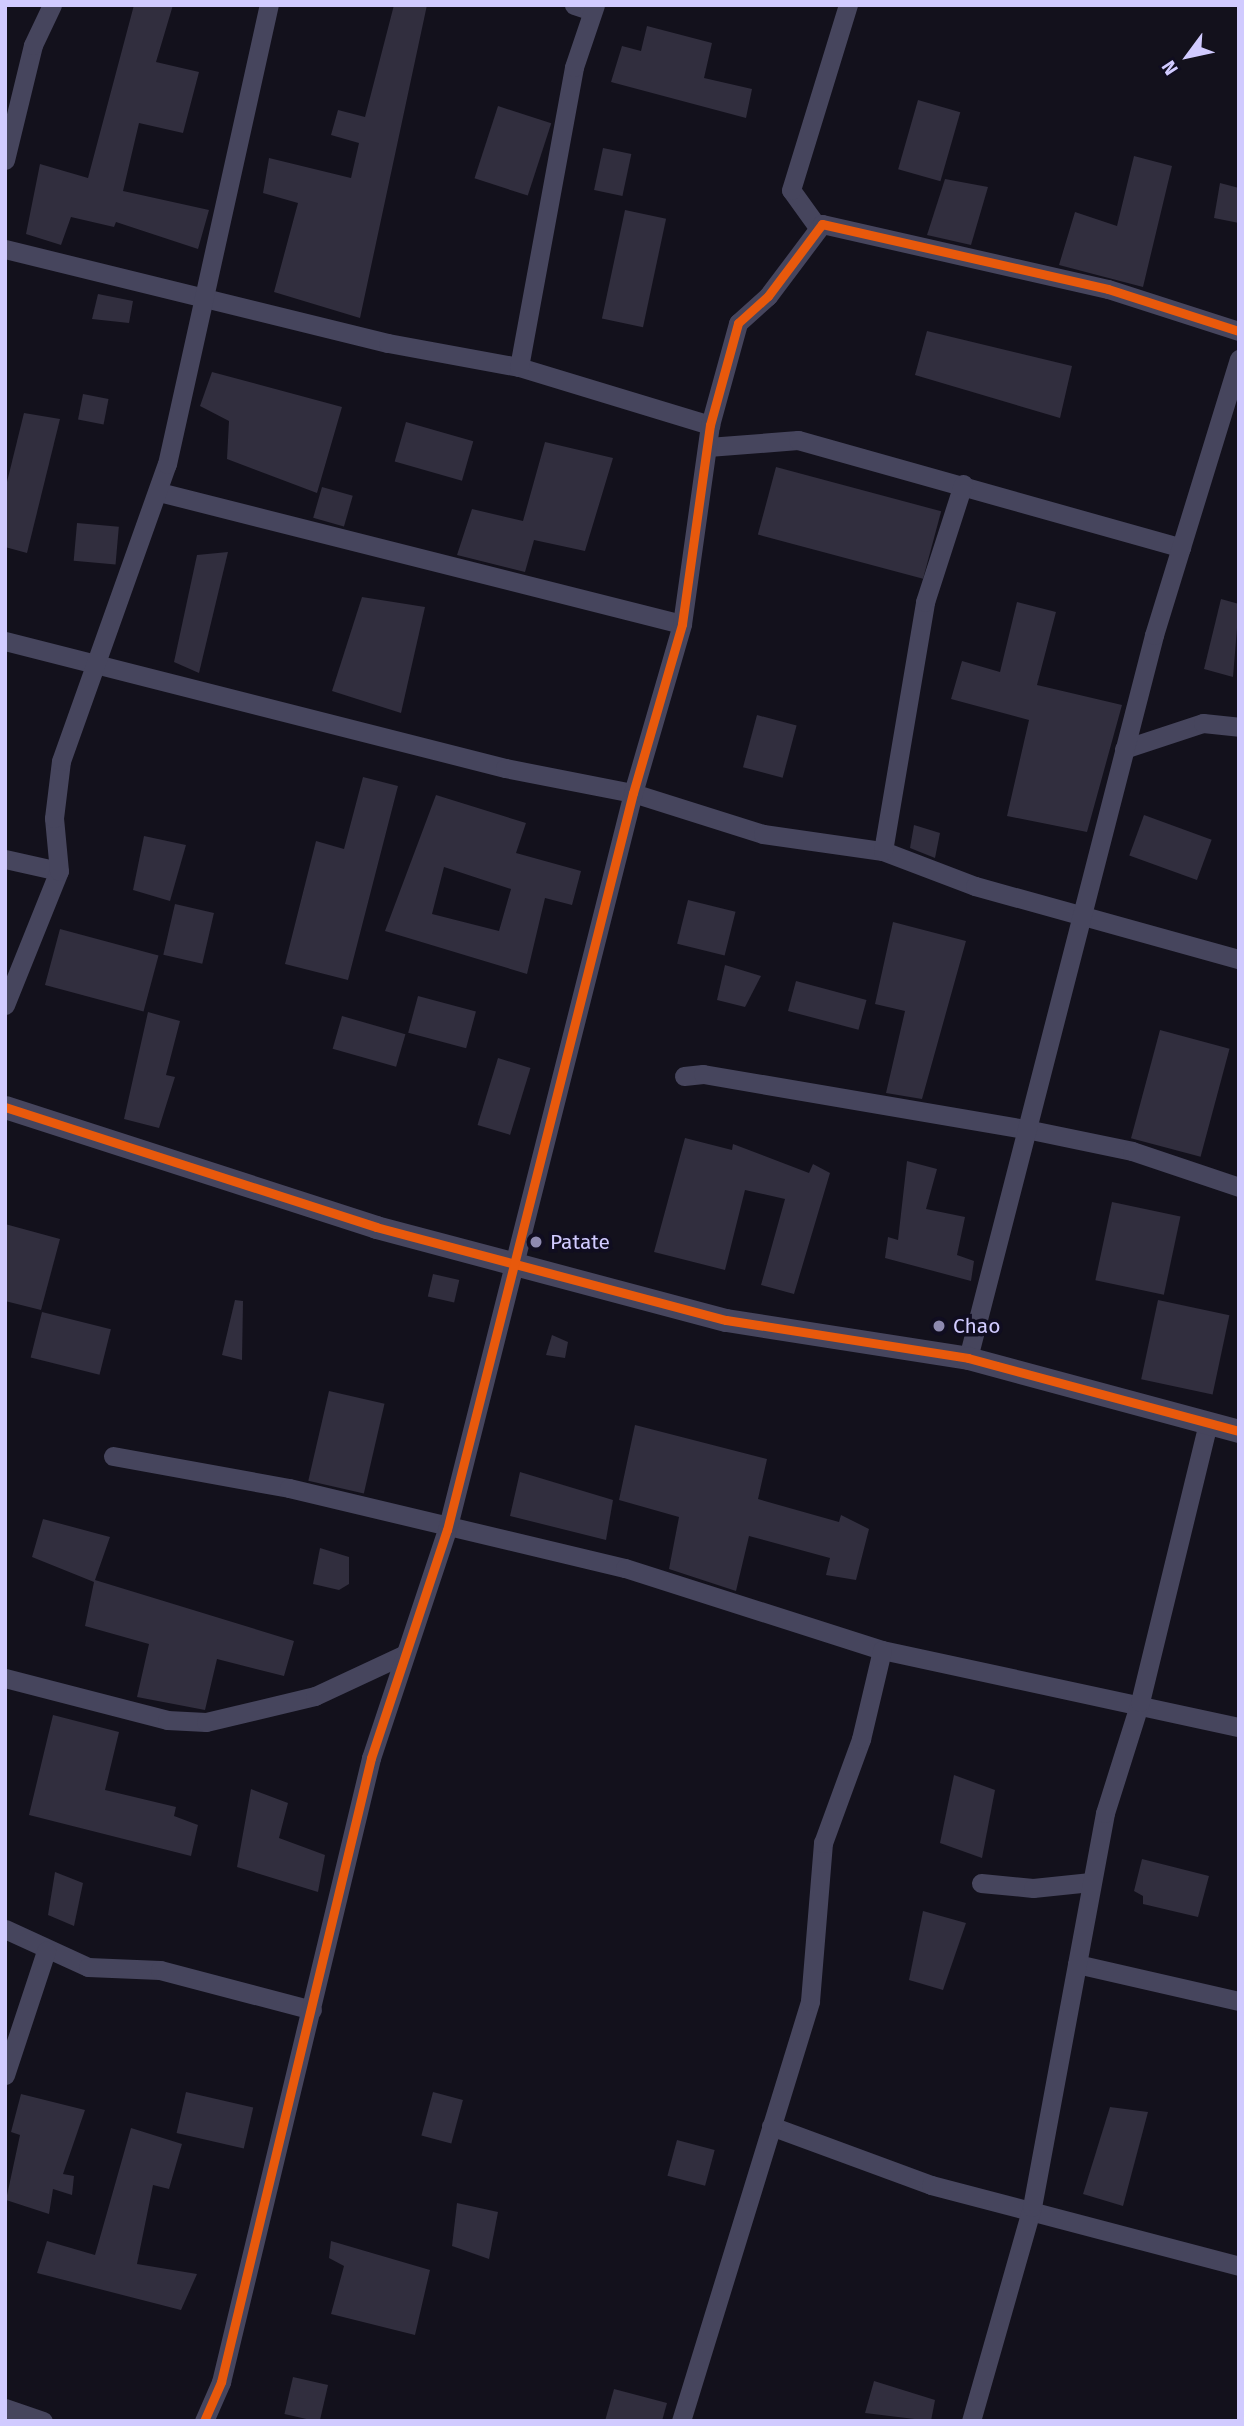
<!DOCTYPE html>
<html>
<head>
<meta charset="utf-8">
<style>
	body { margin:0 }
	#map { position:relative; width:1244px; height:2426px; overflow:hidden; background:#13111c; font-family:"Fira Sans",sans-serif }
	div>[style] { position:absolute }
	[style*='--x'] { left:calc(var(--x)*1px); top:calc(var(--y)*1px); width:calc(var(--w)*1px); rotate:calc(var(--a)*1deg) }
	.building>* { inset:0; background:#312e3e; transform-origin:0 0 }
	.minor>* { height:19px; margin:-9.5px; padding:0 9.5px; transform-origin:9.5px; border-radius:9.5px; background:#46455d }
	.tertiary>* { height:23px; margin:-11.5px; padding:0 11.5px; transform-origin:11.5px; border-radius:11.5px; background:#46455d }
	.cycleway>* { height:9px; margin:-4.5px; padding:0 4.5px; transform-origin:4.5px; border-radius:4.5px; background:#e8590c }
	.dots>* { width:19px; height:19px; translate:-50% -50%; box-sizing:border-box; border:4px solid #100d20; border-radius:50% }
	span { translate:-50% -50%; white-space:nowrap; text-align:center; line-height:1.15; -webkit-text-stroke:7px #100d20; paint-order:stroke }
	.poi-label { font-size:21px; color:#d1cbff }
	.left { translate:0 -50%; text-align:left }
	.frame { position:absolute; inset:0; border:7px solid #d1cbff; pointer-events:none }
	.north { position:absolute; left:1153px; top:21px; width:70px; height:70px; -webkit-text-stroke:5px #100d20; paint-order:stroke; rotate:237deg; font-size:19px; font-weight:700; line-height:28px; text-align:center; color:#d1cbff }
	.north::after { content:''; display:block; margin:auto; width:24px; height:32px; background:#d1cbff; clip-path:polygon(50% 0,100% 100%,50% 72%,0 100%) }
</style>
</head>
<body>
<div id="map">
	<div class="building">
		<i style="clip-path:polygon(134px 5px,173px 5px,156px 62px,199px 72px,183px 133px,139px 123px,123px 191px,209px 210px,198px 249px,116px 222px,114px 227px,71px 217px,61px 245px,26px 234px,40px 164px,88px 178px)"></i>
		<i style="clip-path:polygon(394px 5px,427px 5px,360px 318px,274px 292px,298px 203px,263px 193px,269px 158px,351px 178px,359px 143px,331px 135px,338px 110px,365px 117px)"></i>
		<i style="clip-path:polygon(647px 26px,712px 43px,704px 78px,752px 89px,746px 118px,611px 82px,622px 46px,641px 51px)"></i>
		<i style="left:918px;top:100px;width:44px;height:72px;rotate:16deg"></i>
		<i style="left:498px;top:106px;width:56px;height:76px;rotate:18deg"></i>
		<i style="left:603px;top:148px;width:29px;height:43px;rotate:12deg"></i>
		<i style="clip-path:polygon(1134px 156px,1172px 166px,1143px 287px,1059px 265px,1075px 212px,1117px 226px)"></i>
		<i style="clip-path:polygon(945px 179px,988px 187px,971px 245px,927px 235px)"></i>
		<i style="clip-path:polygon(1220px 183px,1239px 188px,1239px 223px,1214px 218px)"></i>
		<i style="left:625px;top:210px;width:42px;height:111px;rotate:12deg"></i>
		<i style="clip-path:polygon(98px 294px,133px 301px,129px 323px,92px 319px)"></i>
		<i style="clip-path:polygon(927px 331px,1072px 366px,1060px 418px,915px 375px)"></i>
		<i style="clip-path:polygon(212px 372px,342px 407px,317px 493px,227px 459px,229px 421px,200px 406px)"></i>
		<i style="left:83px;top:394px;width:26px;height:26px;rotate:11deg"></i>
		<i style="clip-path:polygon(24px 413px,60px 419px,27px 553px,5px 547px,5px 490px)"></i>
		<i style="left:406px;top:422px;width:70px;height:41px;rotate:16deg"></i>
		<i style="clip-path:polygon(545px 442px,613px 458px,585px 551px,534px 540px,525px 572px,457px 555px,472px 509px,523px 521px)"></i>
		<i style="left:776px;top:467px;width:171px;height:70px;rotate:15deg"></i>
		<i style="left:322px;top:487px;width:32px;height:32px;rotate:16deg"></i>
		<i style="left:77px;top:523px;width:42px;height:38px;rotate:5deg"></i>
		<i style="clip-path:polygon(228px 552px,199px 673px,174px 662px,197px 555px)"></i>
		<i style="clip-path:polygon(362px 597px,425px 607px,401px 713px,332px 691px)"></i>
		<i style="clip-path:polygon(1221px 599px,1239px 604px,1233px 677px,1204px 669px)"></i>
		<i style="clip-path:polygon(1017px 602px,1056px 612px,1037px 685px,1122px 705px,1087px 832px,1007px 816px,1029px 720px,951px 699px,962px 661px,1000px 672px)"></i>
		<i style="left:757px;top:715px;width:41px;height:54px;rotate:15deg"></i>
		<i style="clip-path:polygon(363px 777px,398px 786px,348px 980px,285px 964px,316px 841px,344px 849px)"></i>
		<i style="clip-path:polygon(evenodd,436px 795px,526px 823px,516px 853px,581px 871px,572px 905px,545px 898px,527px 974px,385px 931px,436px 795px,444px 867px,511px 889px,499px 931px,432px 914px,444px 867px)"></i>
		<i style="left:1144px;top:815px;width:72px;height:43px;rotate:20deg"></i>
		<i style="clip-path:polygon(914px 825px,940px 833px,935px 858px,910px 848px)"></i>
		<i style="clip-path:polygon(144px 836px,186px 845px,170px 901px,133px 890px)"></i>
		<i style="left:688px;top:900px;width:49px;height:45px;rotate:14deg"></i>
		<i style="left:175px;top:904px;width:40px;height:52px;rotate:13deg"></i>
		<i style="clip-path:polygon(893px 922px,966px 941px,922px 1099px,886px 1093px,905px 1011px,875px 1004px)"></i>
		<i style="left:60px;top:929px;width:102px;height:58px;rotate:15deg"></i>
		<i style="clip-path:polygon(725px 965px,761px 976px,745px 1007px,717px 1000px)"></i>
		<i style="left:796px;top:981px;width:73px;height:31px;rotate:15deg"></i>
		<i style="left:418px;top:996px;width:60px;height:38px;rotate:15deg"></i>
		<i style="clip-path:polygon(148px 1012px,180px 1021px,166px 1075px,175px 1077px,159px 1128px,124px 1119px)"></i>
		<i style="left:342px;top:1016px;width:66px;height:34px;rotate:16deg"></i>
		<i style="left:1160px;top:1030px;width:72px;height:112px;rotate:15deg"></i>
		<i style="left:498px;top:1058px;width:34px;height:70px;rotate:17deg"></i>
		<i style="clip-path:polygon(685px 1138px,732px 1150px,733px 1144px,809px 1173px,813px 1164px,830px 1173px,794px 1294px,761px 1285px,785px 1199px,745px 1190px,725px 1270px,654px 1252px)"></i>
		<i style="clip-path:polygon(907px 1161px,937px 1169px,926px 1209px,965px 1217px,957px 1255px,974px 1261px,971px 1281px,885px 1258px,888px 1237px,898px 1240px)"></i>
		<i style="left:1112px;top:1202px;width:70px;height:80px;rotate:12deg"></i>
		<i style="clip-path:polygon(5px 1224px,60px 1239px,41px 1310px,5px 1301px)"></i>
		<i style="left:433px;top:1274px;width:27px;height:23px;rotate:13deg"></i>
		<i style="clip-path:polygon(235px 1300px,243px 1301px,242px 1360px,222px 1355px)"></i>
		<i style="left:1158px;top:1300px;width:73px;height:81px;rotate:12deg"></i>
		<i style="left:42px;top:1312px;width:71px;height:47px;rotate:14deg"></i>
		<i style="clip-path:polygon(552px 1335px,568px 1342px,565px 1358px,546px 1355px)"></i>
		<i style="left:329px;top:1391px;width:57px;height:92px;rotate:13deg"></i>
		<i style="clip-path:polygon(635px 1425px,767px 1459px,758px 1499px,839px 1522px,841px 1515px,869px 1529px,856px 1580px,826px 1575px,830px 1558px,749px 1536px,736px 1591px,669px 1569px,679px 1517px,619px 1500px)"></i>
		<i style="clip-path:polygon(520px 1472px,613px 1500px,606px 1540px,510px 1516px)"></i>
		<i style="clip-path:polygon(43px 1519px,110px 1537px,95px 1580px,294px 1641px,284px 1676px,217px 1659px,205px 1710px,137px 1697px,149px 1644px,85px 1626px,94px 1582px,32px 1557px)"></i>
		<i style="clip-path:polygon(320px 1548px,349px 1557px,349px 1584px,339px 1590px,313px 1584px)"></i>
		<i style="clip-path:polygon(53px 1715px,119px 1732px,105px 1790px,176px 1807px,174px 1816px,198px 1825px,191px 1856px,29px 1815px)"></i>
		<i style="clip-path:polygon(954px 1775px,995px 1790px,982px 1858px,940px 1843px)"></i>
		<i style="clip-path:polygon(251px 1789px,288px 1803px,279px 1838px,325px 1855px,318px 1892px,237px 1867px)"></i>
		<i style="clip-path:polygon(1142px 1859px,1209px 1876px,1198px 1917px,1143px 1904px,1143px 1896px,1134px 1891px)"></i>
		<i style="clip-path:polygon(55px 1872px,83px 1883px,74px 1926px,48px 1915px)"></i>
		<i style="clip-path:polygon(923px 1911px,966px 1923px,943px 1990px,909px 1980px)"></i>
		<i style="left:186px;top:2092px;width:69px;height:42px;rotate:13deg"></i>
		<i style="left:433px;top:2092px;width:31px;height:45px;rotate:15deg"></i>
		<i style="clip-path:polygon(21px 2094px,85px 2110px,63px 2174px,74px 2176px,72px 2195px,53px 2189px,49px 2214px,6px 2200px,20px 2135px,11px 2132px)"></i>
		<i style="clip-path:polygon(1110px 2107px,1148px 2112px,1123px 2206px,1083px 2194px)"></i>
		<i style="clip-path:polygon(131px 2128px,182px 2144px,169px 2189px,153px 2185px,137px 2264px,197px 2274px,181px 2310px,37px 2273px,47px 2241px,95px 2255px)"></i>
		<i style="left:677px;top:2140px;width:39px;height:37px;rotate:15deg"></i>
		<i style="clip-path:polygon(457px 2203px,498px 2212px,489px 2259px,452px 2246px)"></i>
		<i style="clip-path:polygon(331px 2241px,430px 2270px,415px 2335px,331px 2314px,344px 2266px,329px 2258px)"></i>
		<i style="left:293px;top:2377px;width:36px;height:38px;rotate:13deg"></i>
		<i style="clip-path:polygon(874px 2381px,935px 2400px,931px 2421px,865px 2413px)"></i>
		<i style="clip-path:polygon(614px 2389px,667px 2403px,662px 2421px,605px 2421px)"></i>
	</div>
	<div class="minor">
		<i style="--x:574;--y:5;--w:19;--a:18"></i>
		<i style="--x:5;--y:160;--w:118;--a:-76.3"></i>
		<i style="--x:33;--y:45;--w:44;--a:-64.6"></i>
		<i style="--x:817;--y:226;--w:44;--a:-125.8"></i>
		<i style="--x:791;--y:190;--w:194;--a:-72.9"></i>
		<i style="--x:5;--y:249;--w:394;--a:13.8"></i>
		<i style="--x:388;--y:343;--w:133;--a:10.4"></i>
		<i style="--x:519;--y:367;--w:200;--a:16.9"></i>
		<i style="--x:519;--y:367;--w:305;--a:-79.6"></i>
		<i style="--x:574;--y:67;--w:65;--a:-71.3"></i>
		<i style="--x:708;--y:447;--w:90;--a:-4.4"></i>
		<i style="--x:798;--y:440;--w:398;--a:15.7"></i>
		<i style="--x:159;--y:492;--w:539;--a:14.17"></i>
		<i style="--x:5;--y:641;--w:516;--a:14.25"></i>
		<i style="--x:505;--y:768;--w:130;--a:11.1"></i>
		<i style="--x:633;--y:793;--w:136;--a:17.5"></i>
		<i style="--x:763;--y:834;--w:121;--a:8.1"></i>
		<i style="--x:883;--y:851;--w:98;--a:20.8"></i>
		<i style="--x:975;--y:886;--w:274;--a:15.5"></i>
		<i style="--x:1124;--y:749;--w:83;--a:-18.2"></i>
		<i style="--x:1203;--y:723;--w:36;--a:6"></i>
		<i style="--x:883;--y:851;--w:253;--a:-80.4"></i>
		<i style="--x:925;--y:602;--w:124;--a:-72.1"></i>
		<i style="--x:5;--y:859;--w:55;--a:12.5"></i>
		<i style="--x:5;--y:1005;--w:144;--a:-68.1"></i>
		<i style="--x:59;--y:871;--w:53;--a:-95.4"></i>
		<i style="--x:54;--y:818;--w:57;--a:-83"></i>
		<i style="--x:61;--y:761;--w:315;--a:-70.4"></i>
		<i style="--x:167;--y:464;--w:470;--a:-77.5"></i>
		<i style="--x:684;--y:1076;--w:19;--a:-6"></i>
		<i style="--x:703;--y:1074;--w:333;--a:9.7"></i>
		<i style="--x:1031;--y:1130;--w:103;--a:11.7"></i>
		<i style="--x:1132;--y:1151;--w:113;--a:18.6"></i>
		<i style="--x:968;--y:1358;--w:747;--a:-75.57"></i>
		<i style="--x:1154;--y:635;--w:289;--a:-72.9"></i>
		<i style="--x:113;--y:1456;--w:179;--a:10.3"></i>
		<i style="--x:289;--y:1488;--w:345;--a:13.4"></i>
		<i style="--x:625;--y:1568;--w:270;--a:17.7"></i>
		<i style="--x:882;--y:1650;--w:365;--a:12.2"></i>
		<i style="--x:5;--y:1678;--w:167;--a:14.5"></i>
		<i style="--x:167;--y:1720;--w:39;--a:3"></i>
		<i style="--x:206;--y:1722;--w:112;--a:-13.4"></i>
		<i style="--x:315;--y:1696;--w:97;--a:-25"></i>
		<i style="--x:981;--y:1883;--w:52;--a:5.5"></i>
		<i style="--x:1033;--y:1888;--w:58;--a:-5.9"></i>
		<i style="--x:5;--y:1929;--w:91;--a:24.6"></i>
		<i style="--x:88;--y:1967;--w:72;--a:2.4"></i>
		<i style="--x:160;--y:1970;--w:157;--a:14.7"></i>
		<i style="--x:1077;--y:1964;--w:166;--a:12.9"></i>
		<i style="--x:5;--y:2075;--w:131;--a:-71.7"></i>
		<i style="--x:771;--y:2126;--w:171;--a:20.2"></i>
		<i style="--x:931;--y:2185;--w:318;--a:14.7"></i>
		<i style="--x:5;--y:2408;--w:40;--a:18.9"></i>
		<i style="--x:204;--y:2421;--w:43;--a:-66.4"></i>
		<i style="--x:221;--y:2382;--w:642;--a:-76.48"></i>
		<i style="--x:371;--y:1758;--w:240;--a:-71.6"></i>
		<i style="--x:447;--y:1530;--w:760;--a:-75.84"></i>
		<i style="--x:633;--y:793;--w:176;--a:-73.8"></i>
		<i style="--x:682;--y:624;--w:201;--a:-82"></i>
		<i style="--x:710;--y:425;--w:106;--a:-74.6"></i>
		<i style="--x:738;--y:323;--w:40;--a:-42"></i>
		<i style="--x:768;--y:296;--w:90;--a:-53.1"></i>
		<i style="--x:822;--y:224;--w:293;--a:12.8"></i>
		<i style="--x:1108;--y:289;--w:138;--a:17.8"></i>
		<i style="--x:681;--y:2421;--w:439;--a:-72.9"></i>
		<i style="--x:810;--y:2001;--w:159;--a:-85.3"></i>
		<i style="--x:823;--y:1843;--w:111;--a:-69.9"></i>
		<i style="--x:861;--y:1739;--w:91;--a:-76.7"></i>
		<i style="--x:971;--y:2421;--w:223;--a:-74.1"></i>
		<i style="--x:1032;--y:2207;--w:401;--a:-79.5"></i>
		<i style="--x:1105;--y:1813;--w:116;--a:-72.5"></i>
		<i style="--x:1140;--y:1702;--w:288;--a:-76.3"></i>
	</div>
	<div class="tertiary">
		<i style="--x:5;--y:1107;--w:390;--a:17.9"></i>
		<i style="--x:376;--y:1227;--w:362;--a:14.9"></i>
		<i style="--x:726;--y:1320;--w:245;--a:8.9"></i>
		<i style="--x:968;--y:1358;--w:281;--a:15.1"></i>
	</div>
	<div class="cycleway">
		<i style="--x:5;--y:1107;--w:390;--a:17.9"></i>
		<i style="--x:376;--y:1227;--w:362;--a:14.9"></i>
		<i style="--x:726;--y:1320;--w:245;--a:8.9"></i>
		<i style="--x:968;--y:1358;--w:281;--a:15.1"></i>
		<i style="--x:204;--y:2421;--w:43;--a:-66.4"></i>
		<i style="--x:221;--y:2382;--w:642;--a:-76.48"></i>
		<i style="--x:371;--y:1758;--w:240;--a:-71.6"></i>
		<i style="--x:447;--y:1530;--w:760;--a:-75.84"></i>
		<i style="--x:633;--y:793;--w:176;--a:-73.8"></i>
		<i style="--x:682;--y:624;--w:201;--a:-82"></i>
		<i style="--x:710;--y:425;--w:106;--a:-74.6"></i>
		<i style="--x:738;--y:323;--w:40;--a:-42"></i>
		<i style="--x:768;--y:296;--w:90;--a:-53.1"></i>
		<i style="--x:822;--y:224;--w:293;--a:12.8"></i>
		<i style="--x:1108;--y:289;--w:138;--a:17.8"></i>
	</div>
	<div class="dots">
		<i style="left:536px;top:1242px;background:#8e8ab0"></i>
		<i style="left:939px;top:1326px;background:#8e8ab0"></i>
	</div>
	<div class="poi-label">
		<span class="left" style="left:550px;top:1242px">Patate</span>
		<span class="left" style="left:953px;top:1326px">Chao</span>
	</div>
	<div class="frame"></div>
	<div class="north">N</div>
</div>
</body>
</html>
